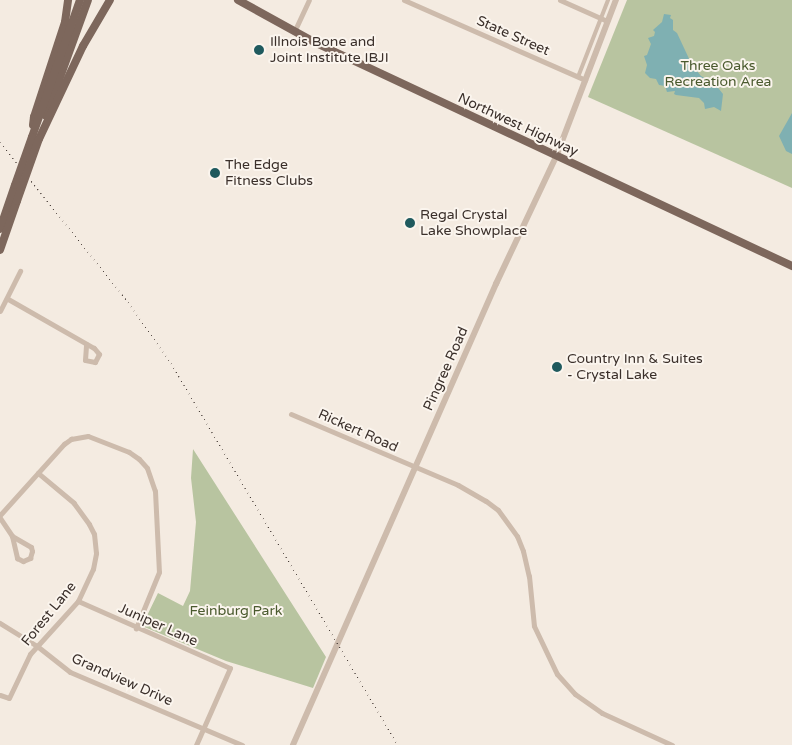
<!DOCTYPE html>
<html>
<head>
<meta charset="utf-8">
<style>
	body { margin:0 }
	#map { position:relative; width:792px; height:745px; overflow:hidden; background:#f4ebe1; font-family:"Varela Round",sans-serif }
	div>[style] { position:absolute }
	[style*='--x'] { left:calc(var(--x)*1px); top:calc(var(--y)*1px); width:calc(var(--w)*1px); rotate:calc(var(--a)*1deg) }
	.green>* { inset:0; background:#b8c4a0 }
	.water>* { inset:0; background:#7fb0b2 }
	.pedestrian>* { height:4px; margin:-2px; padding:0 2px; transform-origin:2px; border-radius:2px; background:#cdbbac }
	.minor>* { height:5px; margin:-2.5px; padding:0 2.5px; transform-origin:2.5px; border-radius:2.5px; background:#cdbbac }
	.tertiary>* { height:5.5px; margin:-2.75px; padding:0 2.75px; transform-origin:2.75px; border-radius:2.75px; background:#cdbbac }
	.primary>* { height:8px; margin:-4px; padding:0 4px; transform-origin:4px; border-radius:4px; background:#7d675c }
	.rail>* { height:1px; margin-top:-0.5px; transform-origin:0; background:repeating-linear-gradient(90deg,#3b302b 0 1px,transparent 0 5px) }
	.primary-bridge>* { height:8px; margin:-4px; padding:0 4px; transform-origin:4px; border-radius:4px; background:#7d675c }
	.dots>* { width:14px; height:14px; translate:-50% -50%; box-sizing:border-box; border:2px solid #fbf5ee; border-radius:50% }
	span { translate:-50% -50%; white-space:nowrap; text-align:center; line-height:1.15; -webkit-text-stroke:4px #fbf5ee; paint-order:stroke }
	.street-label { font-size:14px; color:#3b302b }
	.poi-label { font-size:14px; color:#3b302b }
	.left { translate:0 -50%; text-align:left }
	.park-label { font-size:14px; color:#4a5a2e }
</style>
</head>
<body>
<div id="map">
	<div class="green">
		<i style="clip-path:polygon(627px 0,792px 0,792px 188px,588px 97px)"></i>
		<i style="clip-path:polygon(193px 449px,326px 657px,313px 688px,226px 661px,142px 626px,158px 593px,183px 606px,190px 591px,196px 522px,191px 478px)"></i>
	</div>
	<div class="water">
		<i style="clip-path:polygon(664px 14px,671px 15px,670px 18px,673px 20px,673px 30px,677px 33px,692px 65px,701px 76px,715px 84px,723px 94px,721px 111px,714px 107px,705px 109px,704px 103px,699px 98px,676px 95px,674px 94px,675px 91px,667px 92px,665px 86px,659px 85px,656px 79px,650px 78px,645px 73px,647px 65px,644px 56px,647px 55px,651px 44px,648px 38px,654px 36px,655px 32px,653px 30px,662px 22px)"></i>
		<i style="clip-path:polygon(792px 113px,792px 154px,786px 151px,779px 136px)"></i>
	</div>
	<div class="pedestrian">
		<i style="--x:578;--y:77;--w:83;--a:-68.7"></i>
	</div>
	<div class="minor">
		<i style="--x:404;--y:0;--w:198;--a:23.8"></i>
		<i style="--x:560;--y:0;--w:51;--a:24.1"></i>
		<i style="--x:294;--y:32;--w:35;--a:-65"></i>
		<i style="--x:8;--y:299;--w:99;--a:29.7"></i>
		<i style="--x:94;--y:348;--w:8;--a:50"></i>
		<i style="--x:99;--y:354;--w:9;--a:117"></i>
		<i style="--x:95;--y:362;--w:10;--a:-169"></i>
		<i style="--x:85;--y:360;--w:16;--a:-86"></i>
		<i style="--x:0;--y:311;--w:45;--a:-63.4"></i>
		<i style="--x:291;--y:414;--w:181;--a:23"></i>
		<i style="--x:458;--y:485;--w:32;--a:30"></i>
		<i style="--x:486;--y:501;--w:15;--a:37"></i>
		<i style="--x:498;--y:510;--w:32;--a:54"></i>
		<i style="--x:517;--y:536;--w:16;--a:68"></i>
		<i style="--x:523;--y:551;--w:26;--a:77"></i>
		<i style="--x:529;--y:576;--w:50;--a:84.3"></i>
		<i style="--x:534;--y:626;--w:53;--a:64.4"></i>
		<i style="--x:557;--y:674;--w:27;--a:48"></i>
		<i style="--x:575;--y:694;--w:33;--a:35"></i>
		<i style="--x:602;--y:713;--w:77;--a:24.6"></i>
		<i style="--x:0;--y:515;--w:96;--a:-48"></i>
		<i style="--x:64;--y:444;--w:9;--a:-36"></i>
		<i style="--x:71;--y:439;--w:17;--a:-10"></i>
		<i style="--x:88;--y:436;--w:44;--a:21.3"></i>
		<i style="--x:129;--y:452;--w:12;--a:35"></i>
		<i style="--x:139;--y:459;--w:12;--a:48"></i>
		<i style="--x:147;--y:468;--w:24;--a:71"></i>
		<i style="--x:155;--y:491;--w:81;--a:87.2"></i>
		<i style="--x:159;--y:572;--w:61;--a:112.3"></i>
		<i style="--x:0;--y:518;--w:22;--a:56"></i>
		<i style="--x:12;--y:536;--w:23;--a:77"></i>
		<i style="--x:17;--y:558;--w:7;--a:27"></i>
		<i style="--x:23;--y:561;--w:8;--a:-23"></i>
		<i style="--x:30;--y:558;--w:7;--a:-74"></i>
		<i style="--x:32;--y:551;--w:4;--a:-104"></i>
		<i style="--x:31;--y:547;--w:22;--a:-150"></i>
		<i style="--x:78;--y:601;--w:166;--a:23.8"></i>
		<i style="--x:230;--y:668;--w:84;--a:113.8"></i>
		<i style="--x:0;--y:623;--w:44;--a:31.9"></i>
		<i style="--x:37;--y:646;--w:42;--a:38.2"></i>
		<i style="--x:70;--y:672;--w:187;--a:23"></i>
		<i style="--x:0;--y:695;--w:9;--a:18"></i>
		<i style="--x:9;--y:698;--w:49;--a:-64.5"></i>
		<i style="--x:30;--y:654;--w:72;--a:-47.8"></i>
		<i style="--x:78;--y:601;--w:35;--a:-65"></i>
		<i style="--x:93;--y:569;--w:16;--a:-79"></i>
		<i style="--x:96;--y:553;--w:19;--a:-96"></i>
		<i style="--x:94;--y:534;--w:11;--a:-117"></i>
		<i style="--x:89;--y:524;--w:26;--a:-126"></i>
		<i style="--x:74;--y:503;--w:47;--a:-140.2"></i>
	</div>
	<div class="tertiary">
		<i style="--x:293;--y:745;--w:504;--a:-66.23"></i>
		<i style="--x:496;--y:284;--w:140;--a:-64.7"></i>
		<i style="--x:556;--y:157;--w:168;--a:-69.1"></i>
	</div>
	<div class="primary">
		<i style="--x:238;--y:0;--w:89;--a:28.9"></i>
		<i style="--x:316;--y:43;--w:526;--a:25.1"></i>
		<i style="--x:46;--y:116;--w:123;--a:-70.1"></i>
		<i style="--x:33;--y:125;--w:8;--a:-83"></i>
		<i style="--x:34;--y:117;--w:100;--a:-71.9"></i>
		<i style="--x:65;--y:22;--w:22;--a:-82"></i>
		<i style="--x:32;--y:137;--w:145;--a:-70.7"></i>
		<i style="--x:39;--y:139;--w:103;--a:-64.7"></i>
		<i style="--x:83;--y:46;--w:53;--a:-59.6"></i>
		<i style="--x:0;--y:229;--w:46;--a:-71.2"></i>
		<i style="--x:0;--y:250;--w:52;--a:-70.9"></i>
	</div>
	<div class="rail">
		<i style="--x:0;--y:142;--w:205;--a:51.3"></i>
		<i style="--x:128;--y:302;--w:75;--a:54.8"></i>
		<i style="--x:171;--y:363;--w:444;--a:59.3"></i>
	</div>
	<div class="primary-bridge">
		<i style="--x:15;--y:185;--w:51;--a:-70.5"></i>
		<i style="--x:17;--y:201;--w:66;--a:-70.5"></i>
	</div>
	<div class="dots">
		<i style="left:259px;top:50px;background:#1f5a5e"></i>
		<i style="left:215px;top:173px;background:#1f5a5e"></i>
		<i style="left:410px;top:223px;background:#1f5a5e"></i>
		<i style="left:557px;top:367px;background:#1f5a5e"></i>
	</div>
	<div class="street-label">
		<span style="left:513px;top:36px;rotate:24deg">State Street</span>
		<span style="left:518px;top:125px;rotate:25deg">Northwest Highway</span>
		<span style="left:446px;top:369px;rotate:-66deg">Pingree Road</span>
		<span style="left:358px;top:431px;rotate:24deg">Rickert Road</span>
		<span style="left:49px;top:614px;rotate:-51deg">Forest Lane</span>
		<span style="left:158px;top:625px;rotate:24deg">Juniper Lane</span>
		<span style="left:122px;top:680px;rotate:24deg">Grandview Drive</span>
	</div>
	<div class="poi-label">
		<span class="left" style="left:270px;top:50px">Illnois Bone and<br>Joint Institute IBJI</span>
		<span class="left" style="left:225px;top:173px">The Edge<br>Fitness Clubs</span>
		<span class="left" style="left:420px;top:223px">Regal Crystal<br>Lake Showplace</span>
		<span class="left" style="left:567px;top:367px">Country Inn &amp; Suites<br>- Crystal Lake</span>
	</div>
	<div class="park-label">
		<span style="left:718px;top:74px">Three Oaks<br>Recreation Area</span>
		<span style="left:236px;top:611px">Feinburg Park</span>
	</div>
</div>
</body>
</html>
